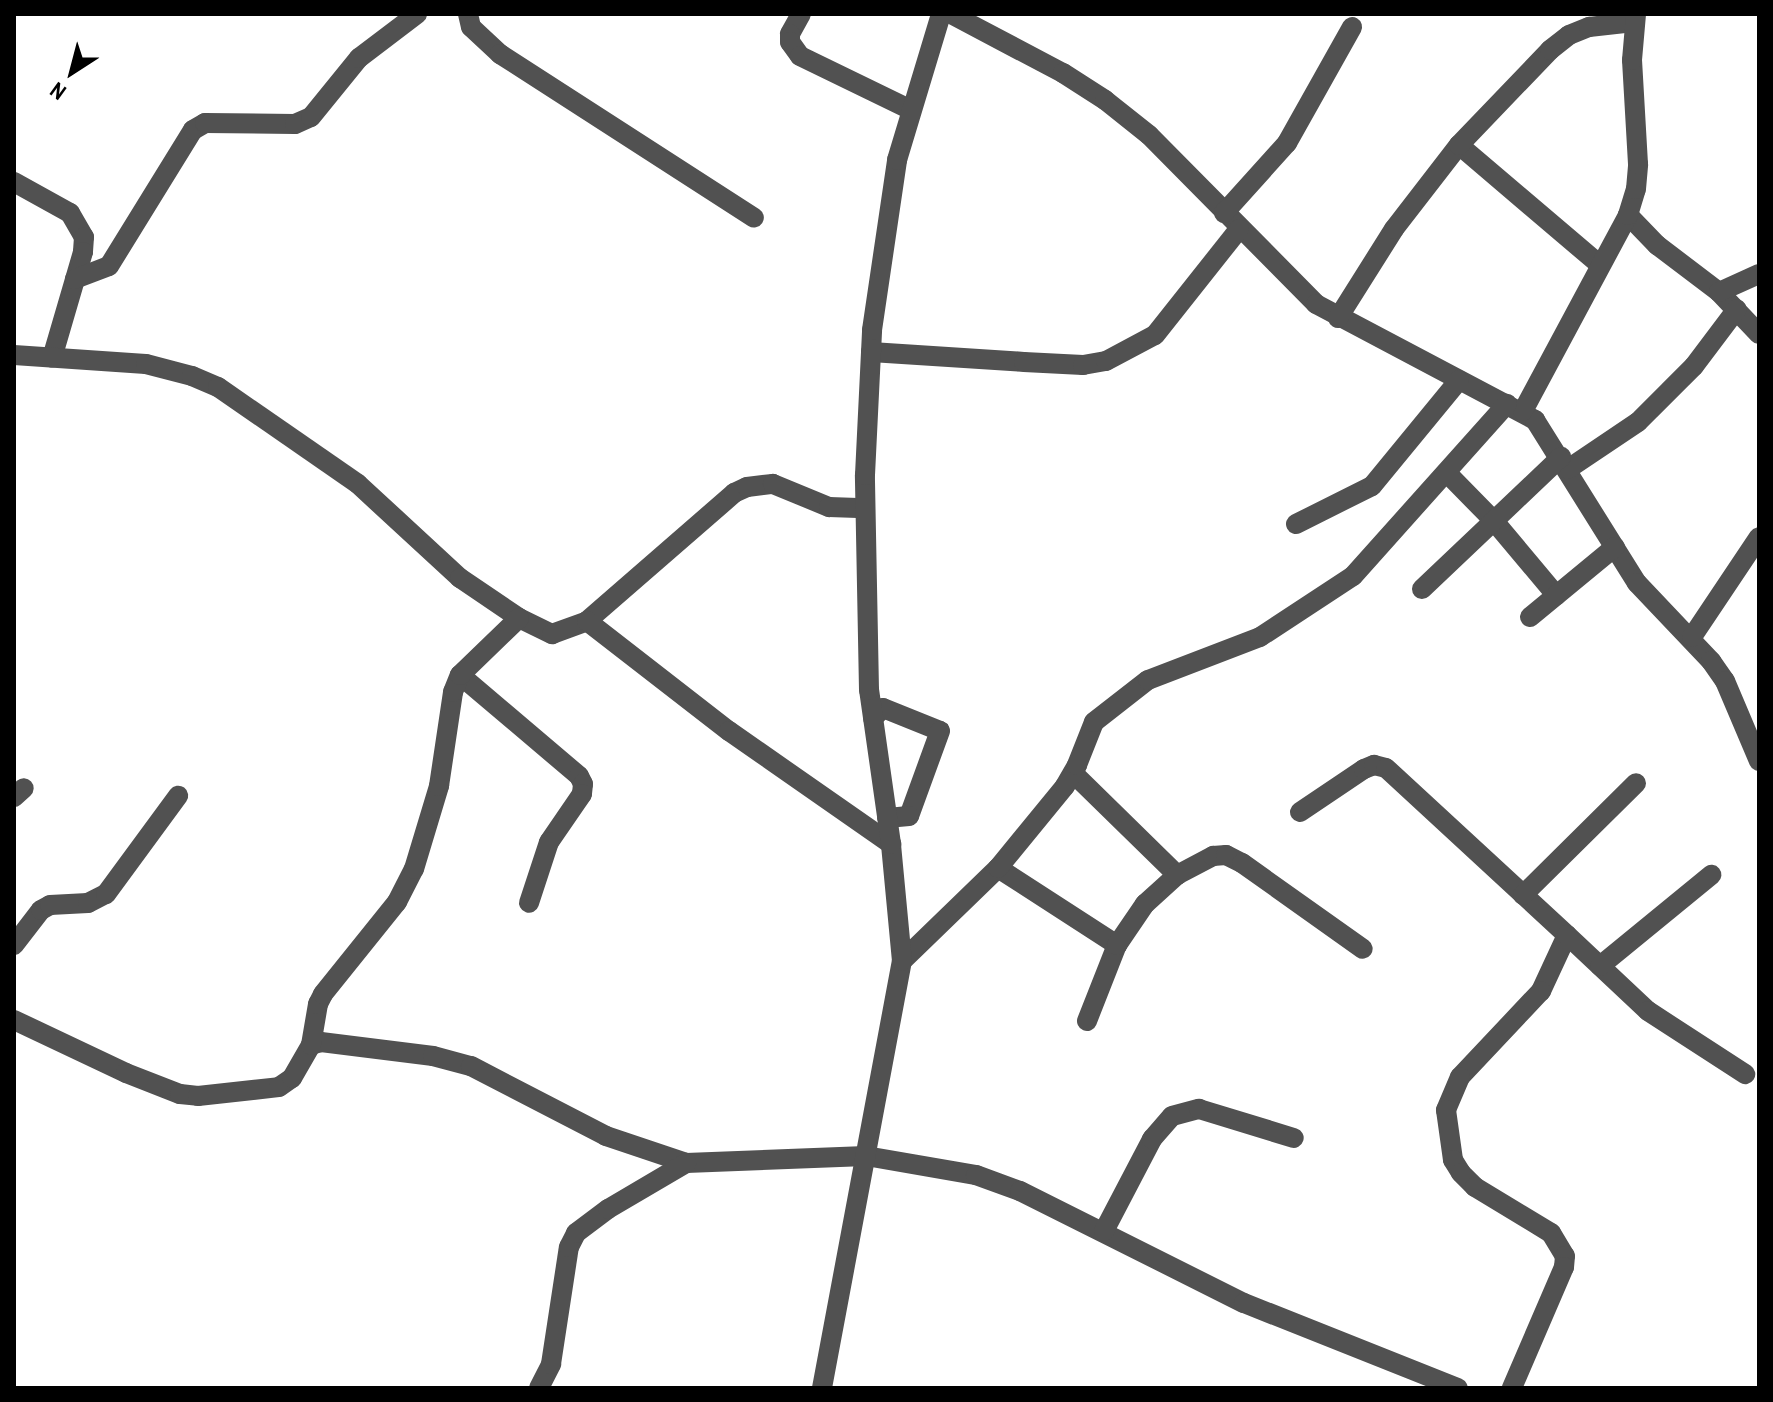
<!DOCTYPE html>
<html>
<head>
<meta charset="utf-8">
<style>
	body { margin:0 }
	#map { position:relative; width:1773px; height:1402px; overflow:hidden; background:#fff; font-family:"Archivo Narrow",sans-serif }
	div>[style] { position:absolute }
	[style*='--x'] { left:calc(var(--x)*1px); top:calc(var(--y)*1px); width:calc(var(--w)*1px); rotate:calc(var(--a)*1deg) }
	.minor>* { height:20px; margin:-10px; padding:0 10px; transform-origin:10px; border-radius:10px; background:#515151 }
	span { translate:-50% -50%; white-space:nowrap; text-align:center; line-height:1.15; -webkit-text-stroke:8px #fff; paint-order:stroke }
	.frame { position:absolute; inset:0; border:16px solid #000; pointer-events:none }
	.north { position:absolute; left:32px; top:32px; width:80px; height:80px; -webkit-text-stroke:6px #fff; paint-order:stroke; rotate:216deg; font-size:22px; font-weight:700; line-height:32px; text-align:center; color:#000 }
	.north::after { content:''; display:block; margin:auto; width:28px; height:36px; background:#000; clip-path:polygon(50% 0,100% 100%,50% 72%,0 100%) }
</style>
</head>
<body>
<div id="map">
	<div class="minor">
		<i style="--x:468;--y:14;--w:13;--a:77"></i>
		<i style="--x:471;--y:27;--w:40;--a:43"></i>
		<i style="--x:500;--y:54;--w:302;--a:32.8"></i>
		<i style="--x:801;--y:14;--w:23;--a:119"></i>
		<i style="--x:790;--y:34;--w:8;--a:90"></i>
		<i style="--x:790;--y:42;--w:17;--a:54"></i>
		<i style="--x:800;--y:56;--w:123;--a:25.9"></i>
		<i style="--x:951;--y:14;--w:127;--a:27.8"></i>
		<i style="--x:1063;--y:73;--w:50;--a:32.7"></i>
		<i style="--x:1105;--y:100;--w:56;--a:38.5"></i>
		<i style="--x:1149;--y:135;--w:238;--a:45.3"></i>
		<i style="--x:1316;--y:304;--w:248;--a:27.9"></i>
		<i style="--x:1535;--y:420;--w:192;--a:58"></i>
		<i style="--x:1637;--y:583;--w:108;--a:46.5"></i>
		<i style="--x:1711;--y:661;--w:24;--a:55"></i>
		<i style="--x:1725;--y:681;--w:87;--a:67"></i>
		<i style="--x:1459;--y:145;--w:184;--a:40.4"></i>
		<i style="--x:14;--y:182;--w:64;--a:29"></i>
		<i style="--x:70;--y:213;--w:28;--a:60"></i>
		<i style="--x:84;--y:237;--w:15;--a:94"></i>
		<i style="--x:83;--y:252;--w:110;--a:106.3"></i>
		<i style="--x:1224;--y:213;--w:94;--a:-48"></i>
		<i style="--x:1287;--y:143;--w:133;--a:-60.7"></i>
		<i style="--x:1628;--y:215;--w:42;--a:46"></i>
		<i style="--x:1657;--y:245;--w:78;--a:37.2"></i>
		<i style="--x:1719;--y:292;--w:58;--a:46.4"></i>
		<i style="--x:75;--y:279;--w:36;--a:-21"></i>
		<i style="--x:109;--y:266;--w:160;--a:-58.3"></i>
		<i style="--x:193;--y:130;--w:14;--a:-30"></i>
		<i style="--x:205;--y:123;--w:90;--a:0.6"></i>
		<i style="--x:295;--y:124;--w:17;--a:-24"></i>
		<i style="--x:311;--y:117;--w:76;--a:-50.9"></i>
		<i style="--x:359;--y:58;--w:73;--a:-37.2"></i>
		<i style="--x:1719;--y:292;--w:44;--a:-24.2"></i>
		<i style="--x:1338;--y:318;--w:105;--a:-57.8"></i>
		<i style="--x:1394;--y:229;--w:106;--a:-52.3"></i>
		<i style="--x:1459;--y:145;--w:132;--a:-46.2"></i>
		<i style="--x:1550;--y:50;--w:24;--a:-38"></i>
		<i style="--x:1569;--y:35;--w:22;--a:-22"></i>
		<i style="--x:1589;--y:27;--w:45;--a:-6.3"></i>
		<i style="--x:871;--y:352;--w:153;--a:3.7"></i>
		<i style="--x:1024;--y:362;--w:59;--a:2.9"></i>
		<i style="--x:1083;--y:365;--w:23;--a:-10"></i>
		<i style="--x:1106;--y:361;--w:55;--a:-28"></i>
		<i style="--x:1155;--y:335;--w:135;--a:-51.6"></i>
		<i style="--x:14;--y:355;--w:132;--a:3.9"></i>
		<i style="--x:146;--y:364;--w:48;--a:14.6"></i>
		<i style="--x:192;--y:376;--w:28;--a:23"></i>
		<i style="--x:218;--y:387;--w:170;--a:34.7"></i>
		<i style="--x:358;--y:484;--w:139;--a:42.7"></i>
		<i style="--x:460;--y:578;--w:71;--a:34.1"></i>
		<i style="--x:519;--y:618;--w:37;--a:26"></i>
		<i style="--x:552;--y:634;--w:37;--a:-20"></i>
		<i style="--x:587;--y:621;--w:195;--a:-41"></i>
		<i style="--x:734;--y:493;--w:14;--a:-25"></i>
		<i style="--x:747;--y:487;--w:26;--a:-7"></i>
		<i style="--x:773;--y:484;--w:61;--a:22.3"></i>
		<i style="--x:829;--y:507;--w:36;--a:2"></i>
		<i style="--x:1523;--y:411;--w:222;--a:-61.8"></i>
		<i style="--x:1628;--y:215;--w:27;--a:-73"></i>
		<i style="--x:1636;--y:189;--w:25;--a:-85"></i>
		<i style="--x:1638;--y:164;--w:104;--a:-93.3"></i>
		<i style="--x:1632;--y:60;--w:46;--a:-85"></i>
		<i style="--x:1568;--y:469;--w:84;--a:-33.9"></i>
		<i style="--x:1638;--y:422;--w:79;--a:-45"></i>
		<i style="--x:1694;--y:366;--w:71;--a:-53"></i>
		<i style="--x:1447;--y:473;--w:67;--a:45.6"></i>
		<i style="--x:1494;--y:521;--w:97;--a:50"></i>
		<i style="--x:1296;--y:524;--w:85;--a:-26.6"></i>
		<i style="--x:1372;--y:486;--w:137;--a:-50.6"></i>
		<i style="--x:1422;--y:589;--w:192;--a:-43.5"></i>
		<i style="--x:1530;--y:617;--w:110;--a:-39.5"></i>
		<i style="--x:587;--y:621;--w:180;--a:37.8"></i>
		<i style="--x:729;--y:731;--w:198;--a:34.9"></i>
		<i style="--x:1692;--y:637;--w:120;--a:-56.2"></i>
		<i style="--x:460;--y:675;--w:156;--a:40.3"></i>
		<i style="--x:579;--y:776;--w:9;--a:63"></i>
		<i style="--x:583;--y:784;--w:10;--a:96"></i>
		<i style="--x:582;--y:794;--w:58;--a:124.5"></i>
		<i style="--x:549;--y:842;--w:64;--a:108.2"></i>
		<i style="--x:873;--y:718;--w:14;--a:-45"></i>
		<i style="--x:883;--y:708;--w:61;--a:22"></i>
		<i style="--x:940;--y:731;--w:90;--a:110"></i>
		<i style="--x:909;--y:816;--w:22;--a:175"></i>
		<i style="--x:1073;--y:773;--w:146;--a:44.4"></i>
		<i style="--x:14;--y:797;--w:13;--a:-42"></i>
		<i style="--x:1300;--y:812;--w:77;--a:-33.9"></i>
		<i style="--x:1364;--y:769;--w:11;--a:-22"></i>
		<i style="--x:1374;--y:765;--w:12;--a:14"></i>
		<i style="--x:1386;--y:768;--w:246;--a:42.7"></i>
		<i style="--x:1567;--y:935;--w:62;--a:114.9"></i>
		<i style="--x:1541;--y:991;--w:118;--a:133.3"></i>
		<i style="--x:1460;--y:1077;--w:36;--a:113"></i>
		<i style="--x:1446;--y:1110;--w:50;--a:82"></i>
		<i style="--x:1453;--y:1160;--w:15;--a:58"></i>
		<i style="--x:1461;--y:1173;--w:20;--a:45"></i>
		<i style="--x:1475;--y:1187;--w:89;--a:31.2"></i>
		<i style="--x:1551;--y:1233;--w:27;--a:59"></i>
		<i style="--x:1565;--y:1256;--w:11;--a:95"></i>
		<i style="--x:1564;--y:1267;--w:132;--a:113.3"></i>
		<i style="--x:998;--y:868;--w:142;--a:32.9"></i>
		<i style="--x:1523;--y:895;--w:159;--a:-44.7"></i>
		<i style="--x:1567;--y:935;--w:111;--a:43.2"></i>
		<i style="--x:1648;--y:1011;--w:116;--a:33"></i>
		<i style="--x:14;--y:945;--w:44;--a:-52.4"></i>
		<i style="--x:41;--y:910;--w:10;--a:-29"></i>
		<i style="--x:50;--y:905;--w:38;--a:-3"></i>
		<i style="--x:88;--y:903;--w:20;--a:-27"></i>
		<i style="--x:106;--y:894;--w:122;--a:-53.7"></i>
		<i style="--x:902;--y:961;--w:134;--a:-44.1"></i>
		<i style="--x:998;--y:868;--w:106;--a:-50.7"></i>
		<i style="--x:1065;--y:786;--w:24;--a:-60"></i>
		<i style="--x:1077;--y:765;--w:46;--a:-68.4"></i>
		<i style="--x:1094;--y:722;--w:68;--a:-37.9"></i>
		<i style="--x:1148;--y:680;--w:120;--a:-21"></i>
		<i style="--x:1260;--y:637;--w:111;--a:-33.3"></i>
		<i style="--x:1353;--y:576;--w:231;--a:-48.2"></i>
		<i style="--x:1600;--y:966;--w:144;--a:-39.3"></i>
		<i style="--x:14;--y:1020;--w:124;--a:25.3"></i>
		<i style="--x:126;--y:1073;--w:58;--a:21.3"></i>
		<i style="--x:180;--y:1094;--w:18;--a:6"></i>
		<i style="--x:198;--y:1096;--w:81;--a:-6.3"></i>
		<i style="--x:279;--y:1087;--w:16;--a:-35"></i>
		<i style="--x:292;--y:1078;--w:38;--a:-60"></i>
		<i style="--x:311;--y:1045;--w:10;--a:-17"></i>
		<i style="--x:321;--y:1042;--w:113;--a:7.1"></i>
		<i style="--x:433;--y:1056;--w:39;--a:15"></i>
		<i style="--x:471;--y:1066;--w:152;--a:27.4"></i>
		<i style="--x:606;--y:1136;--w:84;--a:18.6"></i>
		<i style="--x:686;--y:1163;--w:180;--a:-2.2"></i>
		<i style="--x:866;--y:1156;--w:112;--a:9.8"></i>
		<i style="--x:976;--y:1175;--w:47;--a:20"></i>
		<i style="--x:1020;--y:1191;--w:250;--a:26.6"></i>
		<i style="--x:1244;--y:1303;--w:230;--a:21.7"></i>
		<i style="--x:1087;--y:1021;--w:82;--a:-68.5"></i>
		<i style="--x:1117;--y:945;--w:50;--a:-55.7"></i>
		<i style="--x:1145;--y:904;--w:43;--a:-42.2"></i>
		<i style="--x:1177;--y:875;--w:41;--a:-27.8"></i>
		<i style="--x:1213;--y:856;--w:13;--a:-4"></i>
		<i style="--x:1226;--y:855;--w:18;--a:27"></i>
		<i style="--x:1242;--y:863;--w:148;--a:35.4"></i>
		<i style="--x:311;--y:1045;--w:42;--a:-80.3"></i>
		<i style="--x:318;--y:1004;--w:11;--a:-63"></i>
		<i style="--x:323;--y:994;--w:118;--a:-51.2"></i>
		<i style="--x:397;--y:902;--w:37;--a:-63"></i>
		<i style="--x:414;--y:869;--w:87;--a:-73.2"></i>
		<i style="--x:439;--y:786;--w:95;--a:-81.5"></i>
		<i style="--x:453;--y:692;--w:18;--a:-68"></i>
		<i style="--x:460;--y:675;--w:82;--a:-44"></i>
		<i style="--x:1104;--y:1231;--w:104;--a:-62.4"></i>
		<i style="--x:1152;--y:1139;--w:30;--a:-49"></i>
		<i style="--x:1172;--y:1116;--w:28;--a:-15"></i>
		<i style="--x:1199;--y:1109;--w:99;--a:17"></i>
		<i style="--x:539;--y:1388;--w:27;--a:-63"></i>
		<i style="--x:551;--y:1364;--w:118;--a:-81.3"></i>
		<i style="--x:569;--y:1247;--w:16;--a:-63"></i>
		<i style="--x:576;--y:1233;--w:40;--a:-37"></i>
		<i style="--x:608;--y:1209;--w:91;--a:-30.5"></i>
		<i style="--x:822;--y:1388;--w:434;--a:-79.4"></i>
		<i style="--x:902;--y:961;--w:118;--a:-95.4"></i>
		<i style="--x:891;--y:844;--w:156;--a:-98.1"></i>
		<i style="--x:869;--y:690;--w:215;--a:-91.1"></i>
		<i style="--x:865;--y:475;--w:145;--a:-87.2"></i>
		<i style="--x:872;--y:330;--w:172;--a:-81.6"></i>
		<i style="--x:897;--y:160;--w:152;--a:-73.2"></i>
	</div>
	<div class="frame"></div>
	<div class="north">N</div>
</div>
</body>
</html>
